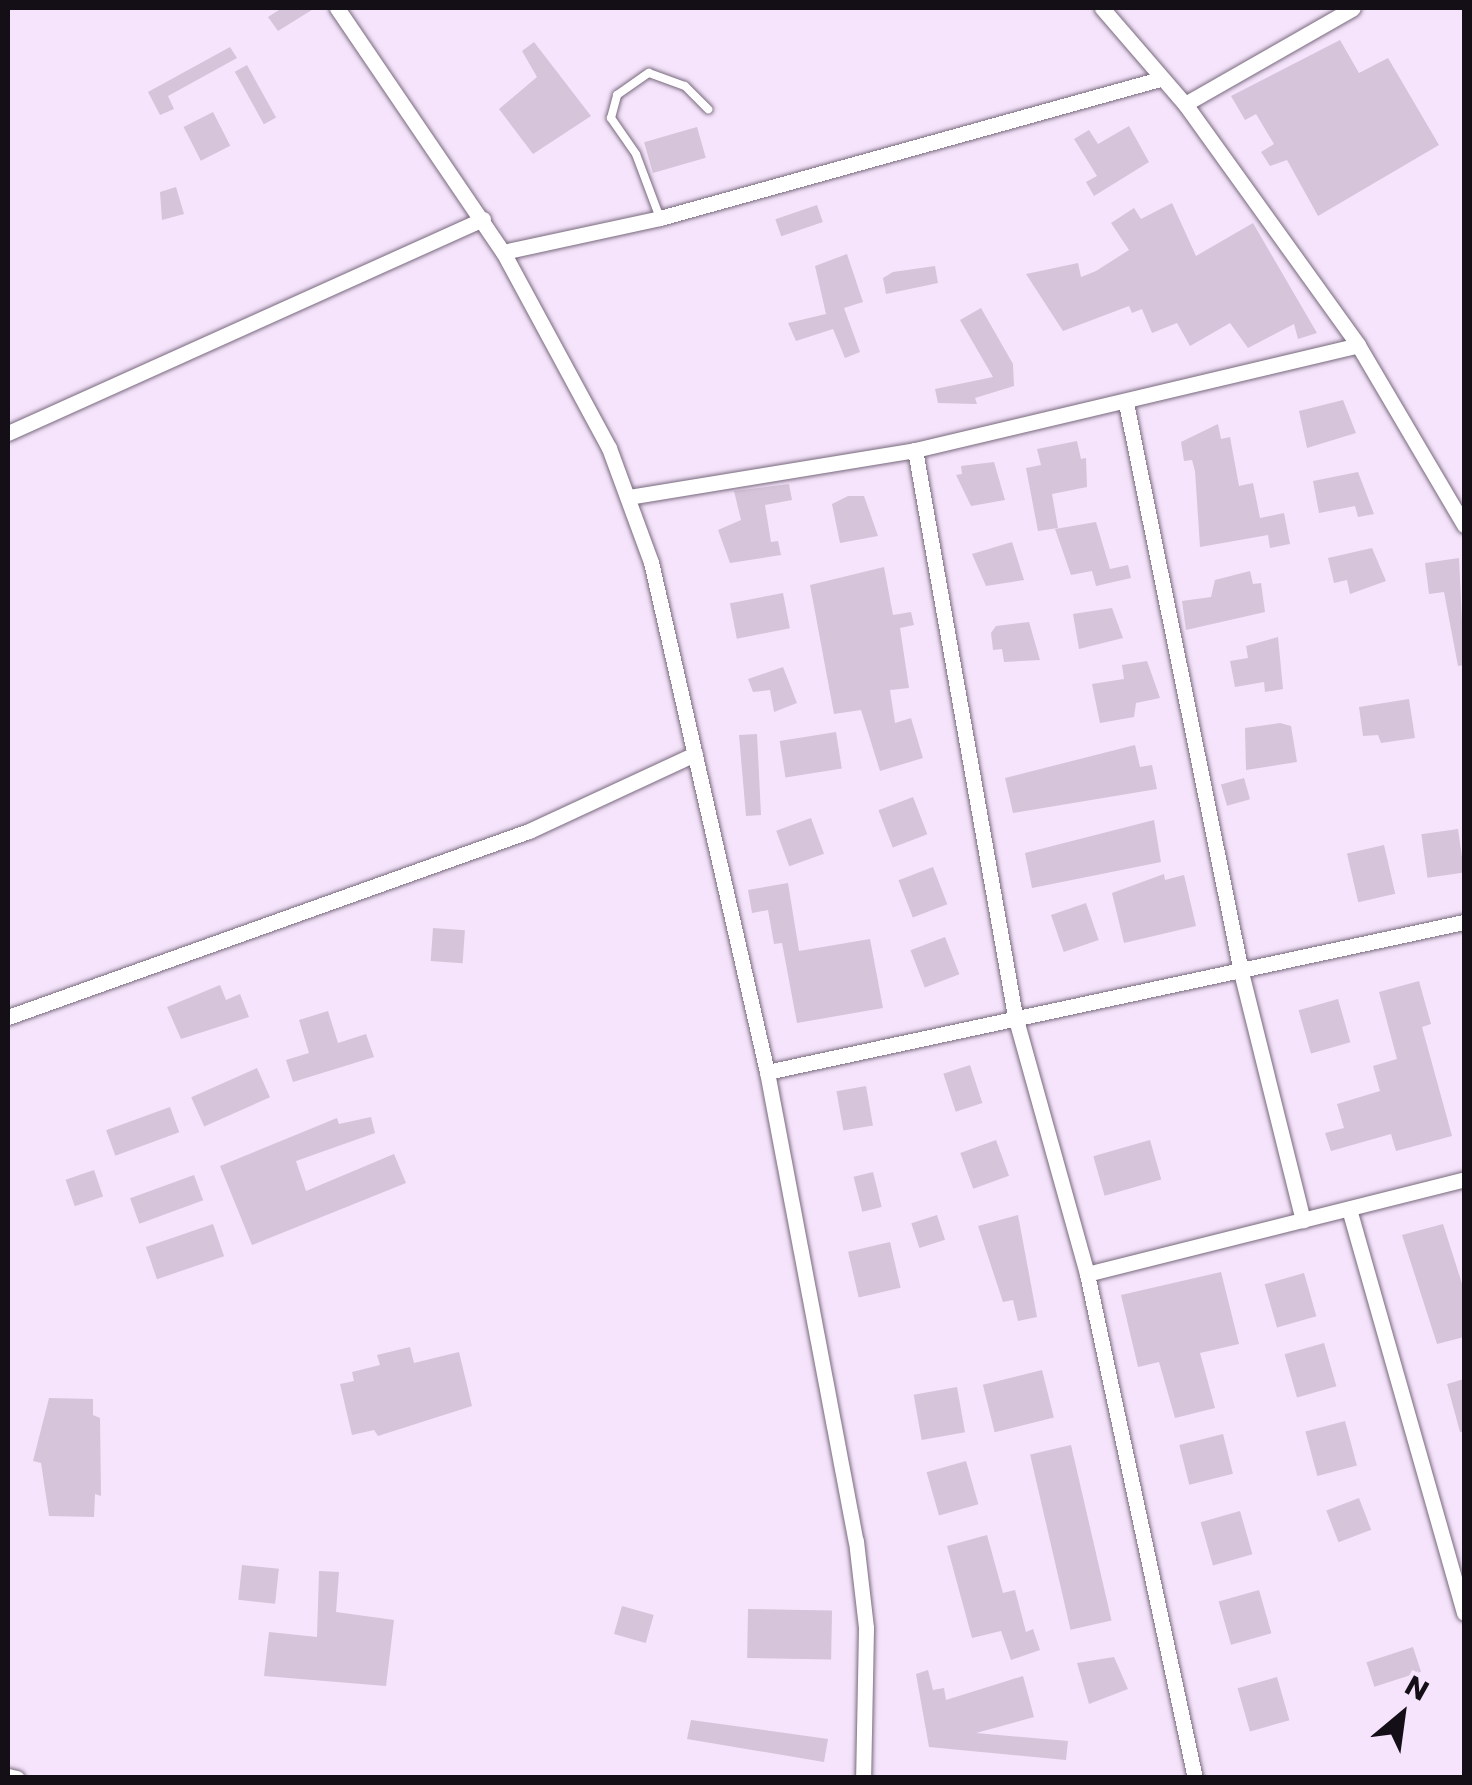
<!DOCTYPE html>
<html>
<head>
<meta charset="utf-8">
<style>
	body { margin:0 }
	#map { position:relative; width:1472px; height:1785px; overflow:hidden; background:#f5e4fb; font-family:Poppins,sans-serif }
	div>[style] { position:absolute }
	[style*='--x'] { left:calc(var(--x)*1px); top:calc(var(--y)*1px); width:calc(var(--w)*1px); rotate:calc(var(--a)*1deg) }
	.building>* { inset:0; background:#d5c4da; transform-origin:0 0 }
	.roads { filter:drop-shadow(0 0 2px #78697d) drop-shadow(0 0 2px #78697d) }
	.service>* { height:8px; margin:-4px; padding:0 4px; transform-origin:4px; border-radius:4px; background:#fff }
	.minor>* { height:15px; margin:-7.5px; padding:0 7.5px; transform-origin:7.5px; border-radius:7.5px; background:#fff }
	span { translate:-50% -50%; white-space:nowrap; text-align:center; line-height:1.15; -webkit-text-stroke:10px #f5e4fb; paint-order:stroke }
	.frame { position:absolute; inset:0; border:10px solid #140e16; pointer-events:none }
	.north { position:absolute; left:1352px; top:1665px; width:100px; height:100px; -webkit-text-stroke:8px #f5e4fb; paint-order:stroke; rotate:29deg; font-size:28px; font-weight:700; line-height:40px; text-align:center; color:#140e16 }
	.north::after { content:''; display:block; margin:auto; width:35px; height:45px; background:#140e16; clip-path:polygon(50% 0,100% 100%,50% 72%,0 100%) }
</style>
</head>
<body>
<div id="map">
	<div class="building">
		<i style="clip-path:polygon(282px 8px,315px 8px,278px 31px,268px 17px)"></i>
		<i style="clip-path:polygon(1340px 40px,1359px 73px,1388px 58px,1439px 145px,1318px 216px,1287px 160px,1270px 166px,1261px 152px,1274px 144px,1256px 114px,1245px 120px,1231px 96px)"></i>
		<i style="clip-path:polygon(534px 42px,591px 116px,533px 154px,499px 109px,537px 77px,522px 51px)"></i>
		<i style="clip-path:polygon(230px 47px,237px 58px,168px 96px,174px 109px,160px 115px,148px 92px)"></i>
		<i style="left:247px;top:65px;width:60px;height:14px;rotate:61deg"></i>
		<i style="left:213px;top:112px;width:38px;height:33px;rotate:63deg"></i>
		<i style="clip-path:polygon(1129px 126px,1149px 162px,1094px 196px,1086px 182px,1097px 176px,1074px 139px,1089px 130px,1098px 144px)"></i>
		<i style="left:697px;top:127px;width:32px;height:55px;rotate:74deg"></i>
		<i style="clip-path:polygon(176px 187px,184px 214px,162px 220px,160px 192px)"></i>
		<i style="clip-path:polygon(1172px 203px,1196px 256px,1253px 223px,1317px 333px,1298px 339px,1294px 324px,1248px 348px,1230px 323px,1190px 346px,1177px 323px,1152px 333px,1142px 309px,1132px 313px,1129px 306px,1063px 331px,1026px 274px,1078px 263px,1081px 277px,1096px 271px,1129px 250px,1111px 223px,1134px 208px,1141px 219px)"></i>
		<i style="left:817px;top:205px;width:18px;height:44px;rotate:71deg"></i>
		<i style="clip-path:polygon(847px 254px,863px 302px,844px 308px,860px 352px,845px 358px,833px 329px,796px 341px,788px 323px,826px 314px,815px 266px)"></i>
		<i style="clip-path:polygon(935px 266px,938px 283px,886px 294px,883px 278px,893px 272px)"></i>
		<i style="clip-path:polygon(981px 308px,1013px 364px,1014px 386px,975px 398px,977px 404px,938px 403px,935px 389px,993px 377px,960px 320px)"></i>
		<i style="clip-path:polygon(1343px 400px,1356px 433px,1307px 448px,1299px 411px)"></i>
		<i style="clip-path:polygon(1218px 424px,1221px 439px,1230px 437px,1239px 486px,1253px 483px,1260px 518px,1284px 513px,1290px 544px,1270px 548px,1268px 535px,1200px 547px,1195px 471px,1192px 460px,1184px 461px,1181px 442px)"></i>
		<i style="clip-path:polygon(1077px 441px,1081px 459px,1086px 458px,1087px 487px,1052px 494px,1058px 528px,1038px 531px,1026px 468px,1041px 465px,1037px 449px)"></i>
		<i style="clip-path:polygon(994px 462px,1005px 500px,971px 506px,956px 475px,962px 474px,961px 466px)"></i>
		<i style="clip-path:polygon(1358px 472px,1374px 514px,1358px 517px,1355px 506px,1319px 513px,1313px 481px)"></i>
		<i style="clip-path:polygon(789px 484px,792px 500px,765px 505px,771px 542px,778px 541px,781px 555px,730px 563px,718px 530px,741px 520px,734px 491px)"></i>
		<i style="clip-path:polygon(848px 496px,864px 496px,878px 536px,840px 543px,832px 504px)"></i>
		<i style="clip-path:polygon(1096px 522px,1110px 569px,1128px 565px,1131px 578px,1096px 586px,1092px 571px,1071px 575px,1055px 529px)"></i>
		<i style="clip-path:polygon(1012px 542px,1024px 580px,986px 586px,972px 554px)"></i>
		<i style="clip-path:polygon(1372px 548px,1386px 581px,1350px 594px,1347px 580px,1334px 583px,1328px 558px)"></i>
		<i style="clip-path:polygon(1459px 558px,1464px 665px,1458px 666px,1444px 592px,1429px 594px,1425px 563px)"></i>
		<i style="clip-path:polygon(884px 567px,893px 615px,911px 612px,914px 625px,900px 628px,909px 688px,890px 690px,895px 723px,911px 718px,923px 758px,880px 771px,861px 710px,834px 714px,810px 585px)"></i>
		<i style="clip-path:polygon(1250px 571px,1253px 584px,1261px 583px,1265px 612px,1186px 630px,1182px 601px,1211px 597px,1215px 580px)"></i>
		<i style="left:783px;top:593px;width:36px;height:54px;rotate:79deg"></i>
		<i style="clip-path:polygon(1112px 608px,1123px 638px,1079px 649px,1073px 614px)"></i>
		<i style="clip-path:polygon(1029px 622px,1040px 660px,1004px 662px,1002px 649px,993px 650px,991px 633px,996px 626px)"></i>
		<i style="clip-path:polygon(1278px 637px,1283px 689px,1265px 692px,1264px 682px,1235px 687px,1230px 661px,1248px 658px,1246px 646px)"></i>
		<i style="clip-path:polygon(1147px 661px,1160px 698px,1136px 703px,1134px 717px,1100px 723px,1092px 684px,1124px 679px,1122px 665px)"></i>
		<i style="clip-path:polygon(783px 667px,797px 703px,774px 712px,770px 690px,753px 692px,748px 679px)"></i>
		<i style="clip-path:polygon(1409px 699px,1415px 738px,1381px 743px,1378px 735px,1363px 736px,1359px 707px)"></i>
		<i style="clip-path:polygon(1280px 723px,1291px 726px,1297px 762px,1246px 770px,1245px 728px)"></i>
		<i style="left:836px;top:732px;width:37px;height:57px;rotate:81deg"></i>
		<i style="clip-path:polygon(757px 734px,761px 815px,746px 816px,739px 735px)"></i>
		<i style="clip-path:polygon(1135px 745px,1140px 767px,1152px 765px,1157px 789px,1013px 813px,1005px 778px)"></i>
		<i style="left:1244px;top:778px;width:22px;height:24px;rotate:74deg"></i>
		<i style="left:913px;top:797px;width:40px;height:37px;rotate:69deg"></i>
		<i style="left:811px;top:818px;width:38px;height:37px;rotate:70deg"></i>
		<i style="clip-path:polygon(1154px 820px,1161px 862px,1032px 888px,1025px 853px)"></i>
		<i style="left:1458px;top:829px;width:44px;height:37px;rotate:82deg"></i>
		<i style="left:1384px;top:845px;width:50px;height:38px;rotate:77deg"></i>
		<i style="left:933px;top:867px;width:40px;height:37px;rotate:69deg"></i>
		<i style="clip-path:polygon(1164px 874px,1165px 880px,1184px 875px,1196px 926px,1124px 943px,1112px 893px)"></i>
		<i style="clip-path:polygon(788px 883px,799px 951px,870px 939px,883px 1008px,797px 1023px,782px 943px,774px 944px,768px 910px,752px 913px,748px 890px)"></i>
		<i style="left:1086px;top:903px;width:39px;height:37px;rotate:71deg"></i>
		<i style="left:433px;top:928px;width:32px;height:33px;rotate:4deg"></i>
		<i style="left:945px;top:937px;width:40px;height:37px;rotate:69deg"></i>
		<i style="clip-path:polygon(1419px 981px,1431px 1024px,1422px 1027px,1452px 1136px,1396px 1151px,1391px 1134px,1331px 1151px,1325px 1133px,1344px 1128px,1337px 1104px,1380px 1091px,1373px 1066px,1397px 1059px,1379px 992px)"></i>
		<i style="clip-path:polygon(220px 985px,226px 1000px,240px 994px,249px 1017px,181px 1039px,167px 1007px)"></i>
		<i style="left:1338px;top:999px;width:45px;height:41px;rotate:74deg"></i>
		<i style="clip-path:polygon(328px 1011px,338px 1043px,366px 1034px,374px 1057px,293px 1082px,286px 1060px,309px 1053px,299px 1020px)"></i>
		<i style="left:970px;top:1065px;width:40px;height:28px;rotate:72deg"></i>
		<i style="left:257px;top:1068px;width:32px;height:72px;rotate:66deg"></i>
		<i style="left:866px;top:1086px;width:40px;height:30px;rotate:80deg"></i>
		<i style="left:170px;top:1107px;width:27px;height:68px;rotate:70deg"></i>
		<i style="clip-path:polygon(371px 1117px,375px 1133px,296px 1161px,306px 1191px,394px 1154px,406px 1183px,252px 1245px,220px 1166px,337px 1118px,339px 1124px)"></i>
		<i style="left:996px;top:1140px;width:38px;height:38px;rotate:70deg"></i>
		<i style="left:1150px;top:1140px;width:41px;height:59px;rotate:74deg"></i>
		<i style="left:94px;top:1170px;width:28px;height:30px;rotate:71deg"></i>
		<i style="left:873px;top:1172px;width:36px;height:20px;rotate:76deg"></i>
		<i style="left:194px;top:1175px;width:27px;height:68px;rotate:70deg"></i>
		<i style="left:937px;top:1215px;width:26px;height:27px;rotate:72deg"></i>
		<i style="clip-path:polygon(1018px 1215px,1037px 1317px,1018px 1321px,1013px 1300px,1003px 1302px,978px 1226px)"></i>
		<i style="left:213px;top:1224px;width:34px;height:71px;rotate:71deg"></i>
		<i style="clip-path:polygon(1443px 1224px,1464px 1290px,1464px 1337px,1437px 1344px,1402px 1235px)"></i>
		<i style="left:890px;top:1242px;width:47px;height:43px;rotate:77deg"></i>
		<i style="clip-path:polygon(1221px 1272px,1239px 1344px,1200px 1353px,1215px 1408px,1175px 1418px,1159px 1362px,1138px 1367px,1121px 1295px)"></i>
		<i style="left:1304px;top:1273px;width:45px;height:41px;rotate:74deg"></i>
		<i style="left:1324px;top:1343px;width:45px;height:41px;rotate:74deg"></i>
		<i style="clip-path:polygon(410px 1347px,414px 1363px,459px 1352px,472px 1406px,378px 1436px,374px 1430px,352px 1435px,340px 1384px,354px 1381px,352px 1372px,380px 1365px,377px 1355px)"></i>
		<i style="left:1042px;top:1370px;width:49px;height:61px;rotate:76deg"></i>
		<i style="clip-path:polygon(1464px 1379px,1464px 1432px,1460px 1432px,1447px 1384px)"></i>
		<i style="left:957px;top:1387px;width:46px;height:44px;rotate:80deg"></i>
		<i style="clip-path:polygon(49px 1398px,93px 1399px,93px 1415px,100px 1418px,101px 1496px,95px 1494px,94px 1517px,49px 1516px,41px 1463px,33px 1461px)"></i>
		<i style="left:1345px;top:1421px;width:46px;height:41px;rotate:75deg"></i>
		<i style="left:1223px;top:1434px;width:41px;height:45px;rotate:76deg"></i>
		<i style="left:1071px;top:1445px;width:180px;height:42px;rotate:77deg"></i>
		<i style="left:966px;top:1461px;width:45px;height:41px;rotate:74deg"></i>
		<i style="left:1359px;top:1498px;width:34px;height:35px;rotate:69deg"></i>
		<i style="left:1240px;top:1511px;width:45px;height:41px;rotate:74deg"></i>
		<i style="clip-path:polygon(987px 1535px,1003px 1593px,1015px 1590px,1026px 1632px,1033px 1629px,1040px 1650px,1011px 1660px,1001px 1631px,972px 1638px,947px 1546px)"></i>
		<i style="left:242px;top:1565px;width:37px;height:35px;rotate:6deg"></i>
		<i style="clip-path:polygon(319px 1571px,339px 1572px,336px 1612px,394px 1620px,386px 1686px,264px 1676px,269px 1632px,317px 1637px)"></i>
		<i style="left:1259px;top:1590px;width:45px;height:42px;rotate:74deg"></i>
		<i style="left:622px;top:1606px;width:33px;height:29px;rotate:16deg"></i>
		<i style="left:748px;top:1609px;width:84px;height:49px;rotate:1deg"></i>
		<i style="left:1413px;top:1647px;width:26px;height:49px;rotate:72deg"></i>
		<i style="clip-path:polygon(1114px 1657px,1128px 1689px,1089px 1704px,1077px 1663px)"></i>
		<i style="clip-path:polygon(928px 1670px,933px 1690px,944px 1688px,946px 1700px,1023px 1676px,1034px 1717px,976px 1733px,1068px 1741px,1066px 1760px,929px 1747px,916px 1674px)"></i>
		<i style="left:1277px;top:1677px;width:45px;height:41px;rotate:74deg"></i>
		<i style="clip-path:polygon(691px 1720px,828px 1739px,824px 1762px,687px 1739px)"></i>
	</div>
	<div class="roads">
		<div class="service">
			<i style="--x:660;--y:218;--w:68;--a:-110.6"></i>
			<i style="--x:636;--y:154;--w:44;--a:-124.8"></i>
			<i style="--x:611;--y:118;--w:24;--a:-75"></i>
			<i style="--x:617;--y:95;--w:39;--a:-35"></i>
			<i style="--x:649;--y:73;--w:38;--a:20"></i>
			<i style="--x:685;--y:86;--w:33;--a:45"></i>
		</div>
		<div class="minor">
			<i style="--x:337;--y:8;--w:295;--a:55.8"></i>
			<i style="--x:503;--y:252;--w:223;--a:61.6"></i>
			<i style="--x:609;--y:448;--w:121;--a:69.8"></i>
			<i style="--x:651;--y:562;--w:523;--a:77.19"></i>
			<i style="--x:767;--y:1072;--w:477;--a:79.3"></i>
			<i style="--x:856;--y:1541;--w:88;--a:83.4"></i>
			<i style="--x:866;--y:1628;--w:150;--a:91.1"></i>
			<i style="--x:1102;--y:8;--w:127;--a:49.2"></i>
			<i style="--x:1185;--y:104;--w:297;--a:54.3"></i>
			<i style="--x:1358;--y:345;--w:209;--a:59.5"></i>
			<i style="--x:1185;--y:104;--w:193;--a:-29.7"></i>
			<i style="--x:503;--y:252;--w:161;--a:-12.2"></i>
			<i style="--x:660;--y:218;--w:519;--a:-15.54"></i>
			<i style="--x:1126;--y:403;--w:581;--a:78.57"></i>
			<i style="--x:1241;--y:972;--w:256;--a:76"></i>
			<i style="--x:8;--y:433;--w:521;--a:-24.25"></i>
			<i style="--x:915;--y:450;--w:575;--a:79.98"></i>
			<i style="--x:1015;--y:1016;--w:268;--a:74.4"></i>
			<i style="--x:1087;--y:1274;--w:515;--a:77.91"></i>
			<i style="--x:629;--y:497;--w:290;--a:-9.3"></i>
			<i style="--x:915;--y:450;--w:455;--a:-13.3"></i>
			<i style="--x:8;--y:1017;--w:553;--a:-19.65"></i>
			<i style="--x:529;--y:831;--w:183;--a:-24.9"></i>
			<i style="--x:767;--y:1072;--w:713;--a:-12.15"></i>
			<i style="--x:1349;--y:1209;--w:420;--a:74.1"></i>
			<i style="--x:1087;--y:1274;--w:389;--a:-14.1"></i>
			<i style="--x:8;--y:1776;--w:9;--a:13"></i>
		</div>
	</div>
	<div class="frame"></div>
	<div class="north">N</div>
</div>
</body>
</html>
